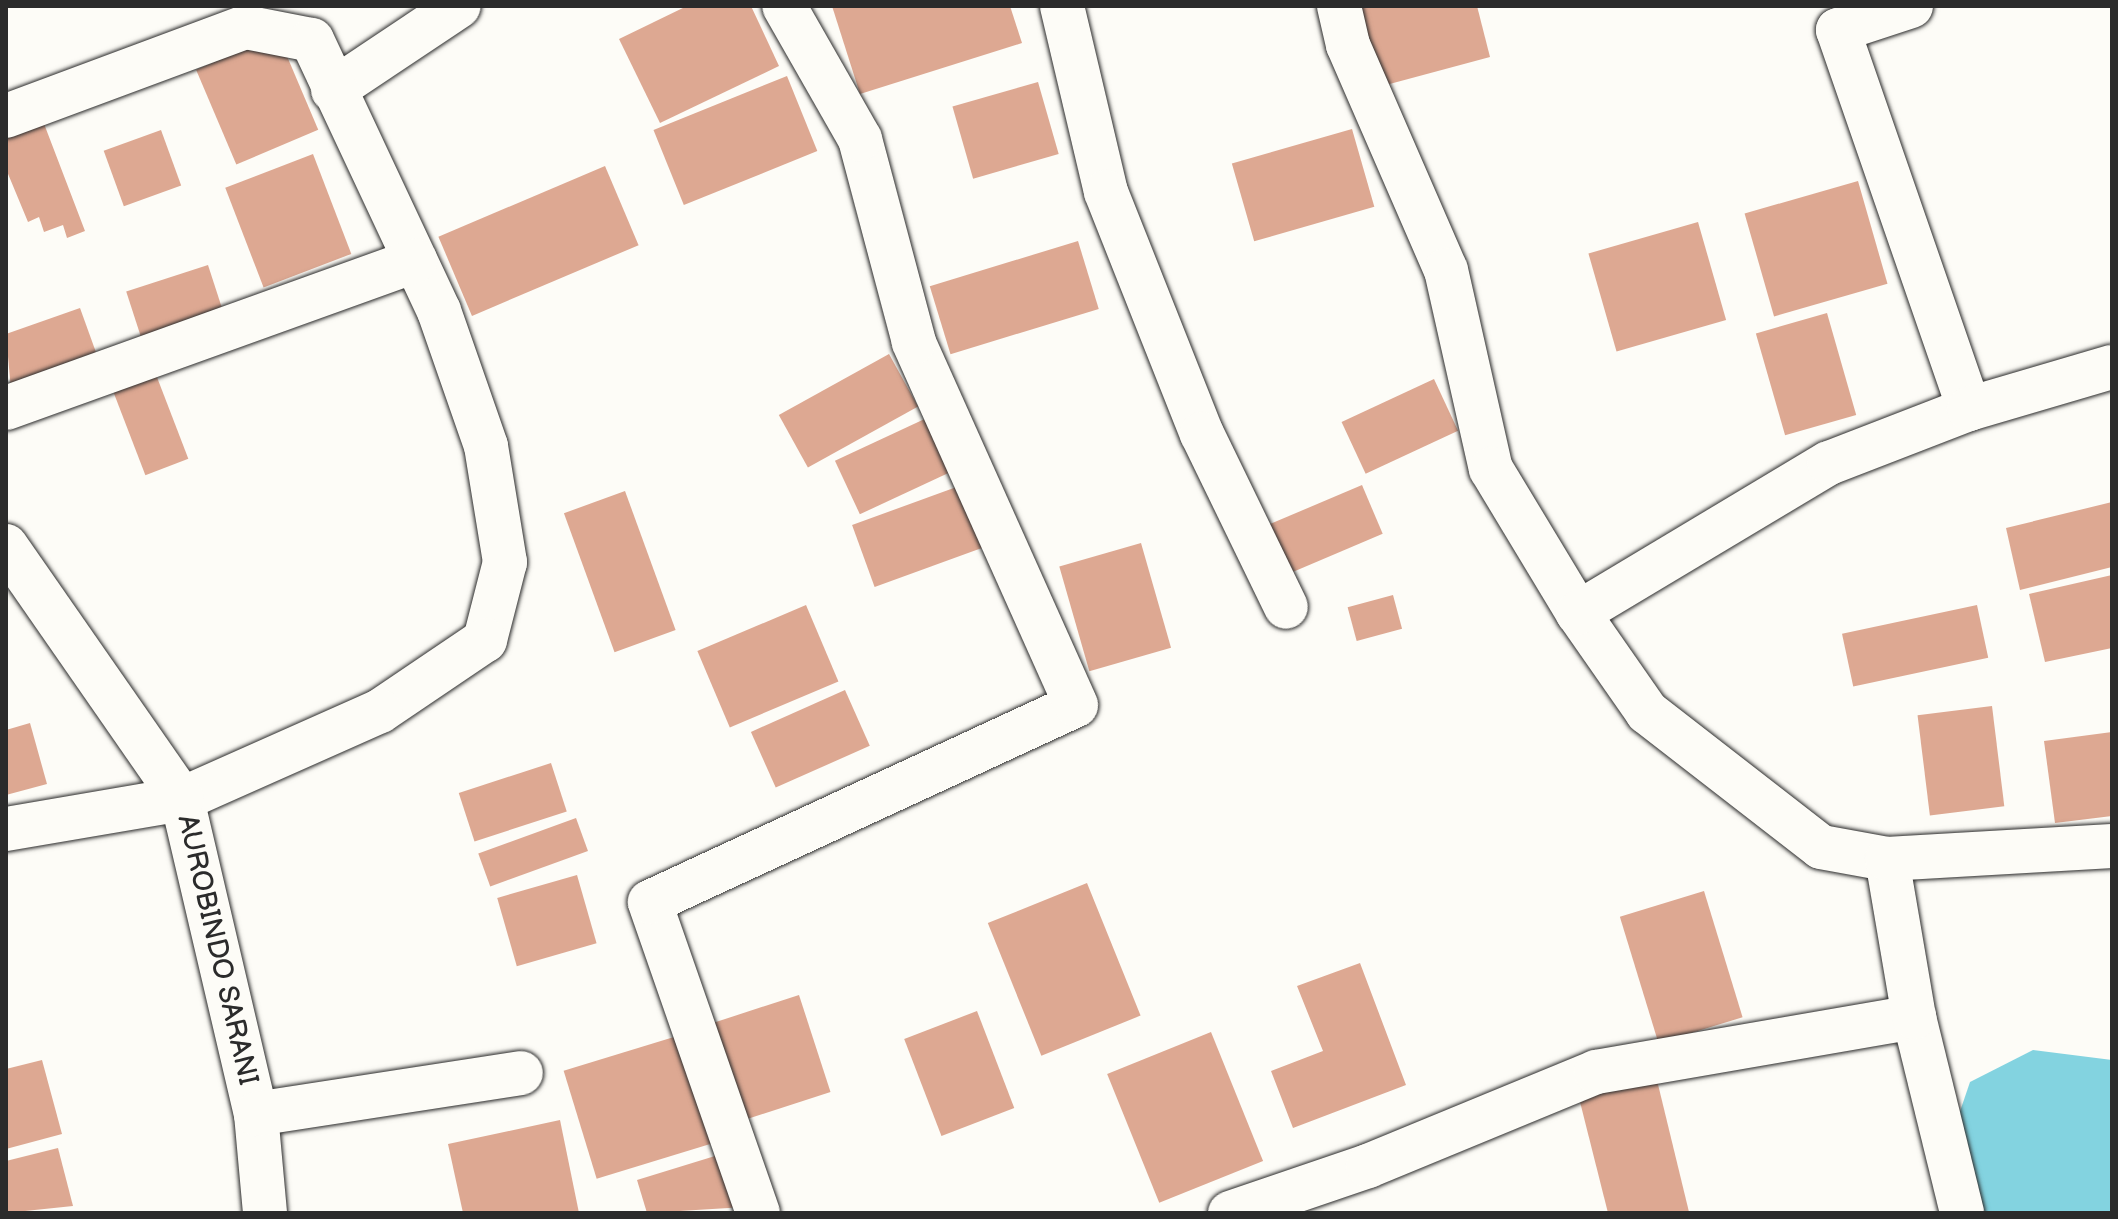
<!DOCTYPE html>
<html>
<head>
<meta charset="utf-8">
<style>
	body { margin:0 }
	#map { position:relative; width:2118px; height:1219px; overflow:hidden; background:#fdfcf7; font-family:"Balsamiq Sans",sans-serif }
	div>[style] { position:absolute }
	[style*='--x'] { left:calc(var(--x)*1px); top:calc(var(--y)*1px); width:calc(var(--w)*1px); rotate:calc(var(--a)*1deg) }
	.water>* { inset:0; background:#83d3e0 }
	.building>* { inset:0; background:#dda892; transform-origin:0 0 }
	.roads { filter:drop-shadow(0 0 2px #2b2b2b) drop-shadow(0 0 2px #2b2b2b) }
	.street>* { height:44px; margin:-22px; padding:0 22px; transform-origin:22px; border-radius:22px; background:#fdfcf7 }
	span { translate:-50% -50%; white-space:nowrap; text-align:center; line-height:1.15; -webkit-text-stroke:8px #fdfcf7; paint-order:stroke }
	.street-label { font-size:28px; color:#2b2b2b }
	.frame { position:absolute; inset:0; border:8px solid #2b2b2b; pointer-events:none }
</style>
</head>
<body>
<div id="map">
	<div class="water">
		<i style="clip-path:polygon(2033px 1050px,2112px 1060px,2112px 1213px,1970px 1213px,1935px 1185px,1970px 1082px)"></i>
	</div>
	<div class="building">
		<i style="clip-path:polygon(687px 6px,751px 6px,779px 66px,660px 123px,619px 39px)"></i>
		<i style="clip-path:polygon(832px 6px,1010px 6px,1022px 43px,860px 94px)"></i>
		<i style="clip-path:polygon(1349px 6px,1477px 6px,1490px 57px,1371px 89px)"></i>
		<i style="left:278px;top:35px;width:103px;height:89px;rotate:67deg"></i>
		<i style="left:787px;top:76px;width:81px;height:144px;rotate:68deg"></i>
		<i style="left:1038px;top:82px;width:75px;height:89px;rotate:74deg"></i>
		<i style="clip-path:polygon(38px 108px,85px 231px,67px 238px,63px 225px,44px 232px,39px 217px,28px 222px,6px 169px,6px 120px)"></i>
		<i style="left:1352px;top:129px;width:81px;height:125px;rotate:74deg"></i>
		<i style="left:161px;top:130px;width:59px;height:61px;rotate:70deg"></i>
		<i style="left:313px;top:154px;width:107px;height:94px;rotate:69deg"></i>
		<i style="left:605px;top:166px;width:86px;height:181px;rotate:67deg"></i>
		<i style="left:1858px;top:181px;width:107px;height:118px;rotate:74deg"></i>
		<i style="left:1698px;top:222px;width:102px;height:114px;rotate:74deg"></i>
		<i style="left:1078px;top:241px;width:71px;height:155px;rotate:73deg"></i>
		<i style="left:208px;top:265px;width:47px;height:86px;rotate:72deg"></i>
		<i style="clip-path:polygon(80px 308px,102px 369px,12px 401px,6px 334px)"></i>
		<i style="left:1827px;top:313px;width:106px;height:74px;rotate:74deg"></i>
		<i style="left:889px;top:354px;width:60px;height:126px;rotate:61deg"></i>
		<i style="left:155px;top:372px;width:93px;height:46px;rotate:69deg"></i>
		<i style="left:1434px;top:379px;width:57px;height:102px;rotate:65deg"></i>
		<i style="left:931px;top:416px;width:59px;height:106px;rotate:65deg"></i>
		<i style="left:962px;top:485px;width:66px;height:117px;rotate:70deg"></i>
		<i style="left:1362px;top:485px;width:53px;height:106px;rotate:67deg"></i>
		<i style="left:625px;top:491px;width:148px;height:65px;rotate:70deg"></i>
		<i style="clip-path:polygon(2112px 502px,2112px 567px,2020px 590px,2006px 528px)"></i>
		<i style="left:1141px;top:543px;width:109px;height:85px;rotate:74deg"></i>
		<i style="clip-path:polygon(2112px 575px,2112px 648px,2045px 662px,2029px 594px)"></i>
		<i style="left:1393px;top:595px;width:35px;height:47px;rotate:75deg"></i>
		<i style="left:806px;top:605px;width:83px;height:118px;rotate:67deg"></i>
		<i style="left:1977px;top:605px;width:54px;height:138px;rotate:78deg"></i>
		<i style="left:845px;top:690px;width:61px;height:103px;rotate:66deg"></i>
		<i style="left:1992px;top:706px;width:101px;height:75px;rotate:83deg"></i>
		<i style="clip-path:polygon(30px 723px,47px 784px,6px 795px,6px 730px)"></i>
		<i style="clip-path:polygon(2112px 732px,2112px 816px,2055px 823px,2044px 741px)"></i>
		<i style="left:551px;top:763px;width:51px;height:97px;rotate:72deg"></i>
		<i style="left:576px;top:818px;width:35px;height:104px;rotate:70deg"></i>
		<i style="left:577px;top:875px;width:71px;height:83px;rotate:74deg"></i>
		<i style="left:1087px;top:883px;width:143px;height:107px;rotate:68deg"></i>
		<i style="left:1704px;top:891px;width:132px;height:88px;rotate:73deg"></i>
		<i style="clip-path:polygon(1360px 963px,1406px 1085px,1293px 1128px,1271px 1071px,1323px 1051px,1297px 986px)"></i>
		<i style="left:799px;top:995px;width:102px;height:98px;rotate:72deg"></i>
		<i style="left:977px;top:1011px;width:104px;height:78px;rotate:69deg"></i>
		<i style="left:1211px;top:1032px;width:139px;height:112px;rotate:68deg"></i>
		<i style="left:687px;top:1033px;width:113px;height:129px;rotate:73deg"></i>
		<i style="clip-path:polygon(42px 1060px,62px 1134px,6px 1149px,6px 1069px)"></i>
		<i style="clip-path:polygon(1655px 1072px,1689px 1212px,1608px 1213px,1577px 1090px)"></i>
		<i style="clip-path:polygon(560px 1120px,579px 1213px,463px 1213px,448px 1144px)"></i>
		<i style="clip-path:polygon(58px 1148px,73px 1206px,6px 1213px,6px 1161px)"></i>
		<i style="clip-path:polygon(728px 1152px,745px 1207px,647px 1213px,637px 1180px)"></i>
	</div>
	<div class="roads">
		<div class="street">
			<i style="--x:1062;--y:6;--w:191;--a:76.7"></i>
			<i style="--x:1106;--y:192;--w:260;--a:68.4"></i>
			<i style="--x:1202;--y:434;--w:192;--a:64.1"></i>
			<i style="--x:1339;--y:6;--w:40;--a:77"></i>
			<i style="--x:1348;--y:45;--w:245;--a:66.5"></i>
			<i style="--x:1446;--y:270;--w:204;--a:77.3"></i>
			<i style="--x:1491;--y:469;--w:168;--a:58.9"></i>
			<i style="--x:1578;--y:613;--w:121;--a:55.1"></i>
			<i style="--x:1647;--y:712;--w:220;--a:37.8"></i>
			<i style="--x:1821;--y:847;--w:67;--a:10.3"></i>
			<i style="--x:1911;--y:6;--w:77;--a:161.8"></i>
			<i style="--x:1838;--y:30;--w:401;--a:70.9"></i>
			<i style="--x:333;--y:90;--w:151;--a:-33.7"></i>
			<i style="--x:6;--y:116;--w:255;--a:-20.4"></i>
			<i style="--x:245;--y:27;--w:68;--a:11"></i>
			<i style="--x:312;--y:40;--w:299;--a:64.9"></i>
			<i style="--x:439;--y:311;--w:143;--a:70.8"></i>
			<i style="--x:486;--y:446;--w:118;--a:80.7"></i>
			<i style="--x:505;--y:562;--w:81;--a:104.4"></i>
			<i style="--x:485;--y:640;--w:127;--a:145.9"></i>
			<i style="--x:380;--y:711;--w:217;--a:156"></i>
			<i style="--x:182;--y:799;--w:324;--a:76.8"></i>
			<i style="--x:256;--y:1114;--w:99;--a:84.8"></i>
			<i style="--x:6;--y:408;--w:435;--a:-19.8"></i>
			<i style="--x:6;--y:546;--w:308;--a:55.2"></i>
			<i style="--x:182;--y:799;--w:179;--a:170.3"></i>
			<i style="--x:1578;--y:613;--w:292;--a:-30.9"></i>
			<i style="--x:1829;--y:463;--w:150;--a:-21.1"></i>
			<i style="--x:1969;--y:409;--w:149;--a:-16.4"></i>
			<i style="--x:1914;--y:1017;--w:202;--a:76.2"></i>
			<i style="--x:256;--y:1114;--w:268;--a:-8.8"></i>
			<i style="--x:758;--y:1213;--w:329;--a:-109.2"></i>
			<i style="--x:650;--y:902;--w:469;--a:-24.8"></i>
			<i style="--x:1076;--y:705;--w:398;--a:-114.1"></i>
			<i style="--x:914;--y:342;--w:210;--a:-104.9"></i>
			<i style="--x:860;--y:139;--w:153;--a:-119.7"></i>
			<i style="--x:1230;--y:1213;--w:146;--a:-18.8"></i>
			<i style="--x:1368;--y:1166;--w:247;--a:-22.4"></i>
			<i style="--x:1596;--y:1072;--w:323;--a:-9.8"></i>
			<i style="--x:1914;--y:1017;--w:160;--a:-99.7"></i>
			<i style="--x:1887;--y:859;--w:225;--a:-3.3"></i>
		</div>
	</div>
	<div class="street-label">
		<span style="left:217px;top:950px;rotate:77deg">AUROBINDO SARANI</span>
	</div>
	<div class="frame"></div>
</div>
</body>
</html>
